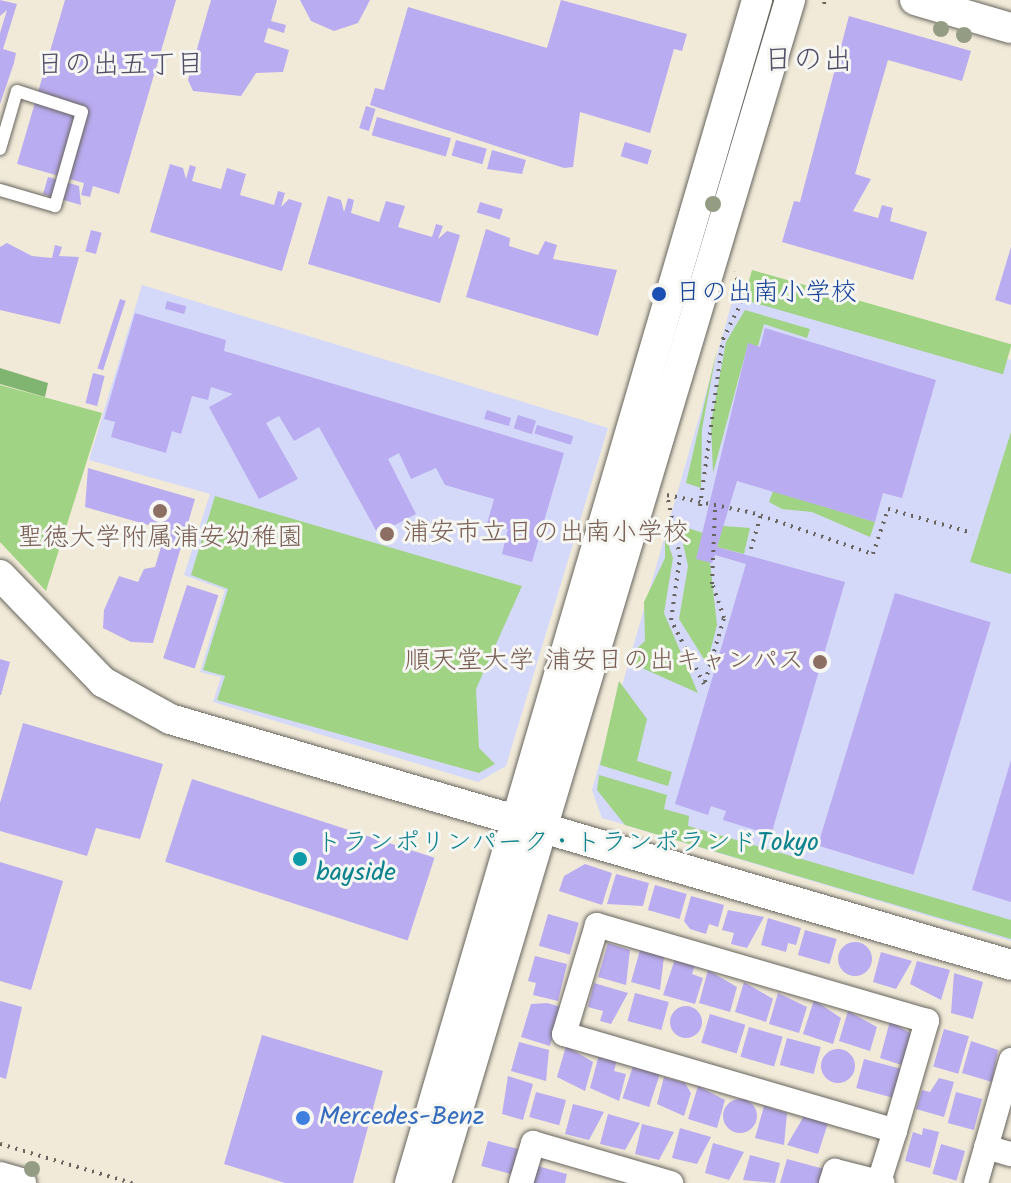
<!DOCTYPE html>
<html>
<head>
<meta charset="utf-8">
<style>
	body { margin:0 }
	#map { position:relative; width:1011px; height:1183px; overflow:hidden; background:#f1ead8; font-family:Kalam,"Klee One",sans-serif }
	div>[style] { position:absolute }
	[style*='--x'] { left:calc(var(--x)*1px); top:calc(var(--y)*1px); width:calc(var(--w)*1px); rotate:calc(var(--a)*1deg) }
	.built>* { inset:0; background:#d4d8f9 }
	.green>* { inset:0; background:#a0d383; transform-origin:0 0 }
	.forest>* { inset:0; background:#80b571 }
	.building>* { inset:0; background:#baacf0; transform-origin:0 0 }
	.round { border-radius:50% }
	.path>* { height:4px; margin-top:-2px; transform-origin:0; background:repeating-linear-gradient(90deg,#67645e 0 2px,transparent 0 8px) }
	.roads { filter:drop-shadow(0 0 2px #67645e) drop-shadow(0 0 2px #67645e) }
	.service>* { height:12px; margin:-6px; padding:0 6px; transform-origin:6px; border-radius:6px; background:#fff }
	.minor>* { height:24px; margin:-12px; padding:0 12px; transform-origin:12px; border-radius:12px; background:#fff }
	.tertiary>* { height:30px; margin:-15px; padding:0 15px; transform-origin:15px; border-radius:15px; background:#fff }
	.trees>* { width:16px; height:16px; margin:-8px; border-radius:50%; background:#959c84 }
	.dots>* { width:22px; height:22px; translate:-50% -50%; box-sizing:border-box; border:4px solid #f6f6f2; border-radius:50% }
	span { translate:-50% -50%; white-space:nowrap; text-align:center; line-height:1.15; -webkit-text-stroke:6px #f6f6f2; paint-order:stroke }
	.transit-label { font-size:26px; color:#164399 }
	.left { translate:0 -50%; text-align:left }
	.education-label { font-size:26px; color:#785e54 }
	.right { translate:-100% -50%; text-align:right }
	.culture-label { font-size:26px; color:#0d838f }
	.shop-label { font-size:26px; color:#366cbe }
	.neighbourhood-label { font-size:28px; color:#534e66 }
	.quarter-label { font-size:30px; color:#534e66 }
</style>
</head>
<body>
<div id="map">
	<div class="built">
		<i style="clip-path:polygon(142px 285px,608px 428px,506px 766px,478px 782px,213px 702px,221px 677px,200px 672px,225px 590px,184px 575px,210px 494px,89px 460px)"></i>
		<i style="clip-path:polygon(737px 285px,1011px 360px,1011px 941px,602px 818px,592px 790px)"></i>
	</div>
	<div class="green">
		<i style="left:752px;top:270px;width:270px;height:31px;rotate:16deg"></i>
		<i style="clip-path:polygon(745px 310px,810px 329px,807px 338px,764px 324px,758px 346px,748px 344px,713px 473px,711px 423px,726px 342px)"></i>
		<i style="clip-path:polygon(717px 349px,702px 429px,701px 488px,686px 483px)"></i>
		<i style="clip-path:polygon(0 385px,102px 413px,46px 591px,0 542px)"></i>
		<i style="clip-path:polygon(1011px 432px,1011px 574px,970px 562px)"></i>
		<i style="clip-path:polygon(773px 491px,875px 522px,870px 537px,812px 512px,782px 509px,769px 502px)"></i>
		<i style="clip-path:polygon(215px 496px,522px 586px,476px 689px,479px 748px,495px 764px,479px 773px,217px 700px,225px 676px,203px 670px,228px 589px,191px 575px)"></i>
		<i style="clip-path:polygon(679px 525px,703px 533px,710px 562px,717px 625px,707px 664px,679px 619px,688px 566px)"></i>
		<i style="clip-path:polygon(723px 526px,750px 528px,744px 554px,717px 547px)"></i>
		<i style="clip-path:polygon(665px 534px,673px 558px,664px 613px,698px 693px,624px 660px,645px 641px,644px 602px,665px 558px)"></i>
		<i style="clip-path:polygon(619px 681px,647px 719px,637px 761px,672px 772px,668px 786px,600px 765px)"></i>
		<i style="clip-path:polygon(599px 775px,667px 795px,664px 809px,689px 816px,688px 826px,1011px 920px,1011px 939px,625px 825px,597px 790px)"></i>
	</div>
	<div class="forest">
		<i style="clip-path:polygon(0 368px,48px 383px,45px 397px,0 384px)"></i>
	</div>
	<div class="building">
		<i style="clip-path:polygon(0 0,17px 4px,3px 49px,16px 53px,14px 63px,0 104px,0 33px,7px 10px,0 16px)"></i>
		<i style="clip-path:polygon(65px 0,176px 0,119px 194px,93px 186px,90px 197px,81px 195px,84px 183px,17px 164px)"></i>
		<i style="clip-path:polygon(211px 0,277px 0,271px 21px,286px 25px,284px 33px,268px 28px,264px 42px,289px 50px,283px 72px,256px 73px,241px 96px,193px 91px,188px 80px)"></i>
		<i style="clip-path:polygon(300px 0,370px 0,358px 23px,334px 31px,311px 21px)"></i>
		<i style="clip-path:polygon(561px 0,687px 34px,682px 51px,674px 49px,650px 133px,580px 112px,573px 167px,564px 168px,370px 105px,375px 88px,384px 90px,408px 7px,547px 48px)"></i>
		<i style="clip-path:polygon(849px 16px,971px 51px,962px 81px,888px 60px,855px 174px,871px 179px,853px 211px,878px 218px,882px 205px,893px 208px,890px 221px,927px 232px,913px 280px,782px 242px,794px 201px,800px 202px)"></i>
		<i style="left:366px;top:106px;width:10px;height:23px;rotate:17deg"></i>
		<i style="left:377px;top:117px;width:77px;height:19px;rotate:16deg"></i>
		<i style="left:456px;top:140px;width:32px;height:16px;rotate:16deg"></i>
		<i style="left:625px;top:142px;width:28px;height:15px;rotate:17deg"></i>
		<i style="clip-path:polygon(492px 150px,526px 160px,522px 174px,487px 169px)"></i>
		<i style="clip-path:polygon(170px 164px,183px 168px,186px 179px,190px 165px,196px 167px,192px 181px,221px 189px,227px 168px,246px 174px,240px 195px,274px 205px,278px 191px,285px 193px,281px 207px,289px 199px,302px 203px,282px 271px,150px 232px)"></i>
		<i style="clip-path:polygon(48px 177px,79px 186px,81px 205px,43px 194px)"></i>
		<i style="clip-path:polygon(328px 196px,341px 200px,344px 212px,348px 198px,354px 200px,351px 213px,379px 222px,386px 201px,405px 206px,398px 227px,432px 237px,436px 224px,443px 226px,438px 239px,447px 231px,460px 235px,440px 303px,308px 264px)"></i>
		<i style="left:480px;top:202px;width:24px;height:11px;rotate:17deg"></i>
		<i style="clip-path:polygon(486px 229px,510px 238px,509px 246px,538px 255px,545px 241px,557px 245px,553px 259px,617px 270px,598px 336px,466px 297px)"></i>
		<i style="left:91px;top:230px;width:11px;height:22px;rotate:15deg"></i>
		<i style="clip-path:polygon(7px 243px,32px 256px,52px 258px,55px 245px,62px 247px,59px 256px,79px 257px,60px 324px,0 310px,0 247px)"></i>
		<i style="clip-path:polygon(1011px 247px,1011px 305px,995px 300px)"></i>
		<i style="left:120px;top:299px;width:6px;height:73px;rotate:18deg"></i>
		<i style="left:167px;top:301px;width:20px;height:8px;rotate:15deg"></i>
		<i style="clip-path:polygon(135px 313px,226px 340px,224px 351px,564px 453px,532px 562px,502px 554px,508px 529px,487px 524px,494px 499px,445px 485px,436px 468px,411px 479px,399px 453px,388px 459px,416px 514px,378px 534px,319px 427px,294px 441px,279px 416px,266px 423px,298px 479px,259px 499px,209px 407px,233px 394px,211px 387px,208px 400px,192px 396px,181px 434px,172px 431px,166px 453px,111px 437px,115px 422px,104px 419px)"></i>
		<i style="clip-path:polygon(765px 328px,936px 380px,902px 498px,883px 493px,875px 522px,737px 481px,717px 547px,845px 582px,771px 835px,723px 820px,726px 811px,711px 806px,708px 815px,675px 804px,746px 564px,715px 555px,712px 563px,696px 559px,748px 343px,760px 347px)"></i>
		<i style="left:93px;top:373px;width:12px;height:31px;rotate:14deg"></i>
		<i style="clip-path:polygon(487px 410px,511px 418px,509px 426px,484px 419px)"></i>
		<i style="left:518px;top:415px;width:19px;height:14px;rotate:18deg"></i>
		<i style="left:537px;top:425px;width:38px;height:9px;rotate:17deg"></i>
		<i style="clip-path:polygon(88px 468px,195px 499px,153px 643px,131px 642px,103px 628px,104px 610px,119px 576px,138px 582px,144px 569px,155px 567px,166px 530px,85px 507px)"></i>
		<i style="left:187px;top:585px;width:33px;height:77px;rotate:18deg"></i>
		<i style="left:895px;top:593px;width:100px;height:264px;rotate:17deg"></i>
		<i style="clip-path:polygon(0 659px,10px 662px,1px 695px,0 695px)"></i>
		<i style="clip-path:polygon(23px 723px,163px 764px,140px 839px,96px 828px,87px 856px,0 831px,0 803px)"></i>
		<i style="clip-path:polygon(1011px 760px,1011px 902px,972px 890px)"></i>
		<i style="left:192px;top:779px;width:255px;height:87px;rotate:18deg"></i>
		<i style="clip-path:polygon(0 862px,63px 881px,31px 990px,0 981px)"></i>
		<i style="clip-path:polygon(585px 864px,612px 873px,602px 905px,559px 891px,564px 876px)"></i>
		<i style="clip-path:polygon(616px 874px,649px 883px,643px 906px,607px 904px)"></i>
		<i style="left:655px;top:885px;width:33px;height:26px;rotate:16deg"></i>
		<i style="clip-path:polygon(691px 896px,724px 905px,718px 927px,709px 924px,706px 934px,690px 929px,684px 921px)"></i>
		<i style="clip-path:polygon(728px 910px,764px 917px,747px 948px,731px 944px,734px 933px,722px 930px)"></i>
		<i style="left:548px;top:914px;width:32px;height:33px;rotate:16deg"></i>
		<i style="clip-path:polygon(768px 918px,801px 928px,796px 945px,788px 943px,786px 952px,761px 945px)"></i>
		<i style="left:805px;top:930px;width:33px;height:26px;rotate:16deg"></i>
		<i class="round" style="left:838px;top:942px;width:34px;height:34px"></i>
		<i style="clip-path:polygon(608px 943px,630px 950px,626px 985px,598px 977px)"></i>
		<i style="clip-path:polygon(640px 950px,664px 957px,660px 990px,631px 982px)"></i>
		<i style="clip-path:polygon(881px 952px,912px 961px,896px 989px,873px 982px)"></i>
		<i style="clip-path:polygon(535px 956px,567px 964px,558px 1001px,533px 995px,536px 983px,528px 981px)"></i>
		<i style="clip-path:polygon(675px 959px,695px 965px,692px 974px,703px 978px,695px 1004px,663px 995px)"></i>
		<i style="clip-path:polygon(917px 961px,950px 970px,941px 1000px,910px 984px)"></i>
		<i style="clip-path:polygon(708px 970px,737px 987px,730px 1012px,699px 1003px)"></i>
		<i style="clip-path:polygon(954px 973px,983px 982px,973px 1019px,951px 1013px)"></i>
		<i style="clip-path:polygon(744px 982px,773px 999px,766px 1022px,735px 1012px)"></i>
		<i style="clip-path:polygon(594px 983px,628px 993px,611px 1024px,600px 1021px,603px 1011px,588px 1007px)"></i>
		<i style="left:635px;top:993px;width:35px;height:29px;rotate:15deg"></i>
		<i style="clip-path:polygon(778px 993px,807px 1007px,799px 1033px,769px 1024px)"></i>
		<i style="clip-path:polygon(814px 1000px,841px 1018px,833px 1044px,803px 1034px)"></i>
		<i style="clip-path:polygon(0 1001px,22px 1007px,6px 1079px,0 1077px)"></i>
		<i style="clip-path:polygon(547px 1003px,561px 1007px,550px 1046px,521px 1037px,531px 1004px)"></i>
		<i class="round" style="left:670px;top:1006px;width:32px;height:32px"></i>
		<i style="clip-path:polygon(848px 1011px,877px 1027px,870px 1051px,839px 1041px)"></i>
		<i style="left:710px;top:1014px;width:37px;height:30px;rotate:17deg"></i>
		<i style="clip-path:polygon(890px 1021px,913px 1035px,905px 1066px,880px 1058px)"></i>
		<i style="left:749px;top:1027px;width:35px;height:31px;rotate:16deg"></i>
		<i style="left:944px;top:1029px;width:26px;height:39px;rotate:16deg"></i>
		<i style="clip-path:polygon(262px 1035px,383px 1071px,353px 1183px,285px 1183px,224px 1164px)"></i>
		<i style="left:787px;top:1038px;width:35px;height:28px;rotate:15deg"></i>
		<i style="clip-path:polygon(971px 1041px,998px 1050px,992px 1082px,962px 1073px)"></i>
		<i style="clip-path:polygon(519px 1042px,549px 1050px,546px 1081px,511px 1071px)"></i>
		<i style="clip-path:polygon(566px 1046px,593px 1062px,585px 1091px,557px 1077px)"></i>
		<i class="round" style="left:821px;top:1049px;width:34px;height:34px"></i>
		<i style="clip-path:polygon(599px 1055px,617px 1060px,614px 1071px,626px 1074px,619px 1101px,590px 1088px)"></i>
		<i style="left:864px;top:1059px;width:39px;height:30px;rotate:15deg"></i>
		<i style="left:633px;top:1066px;width:28px;height:34px;rotate:18deg"></i>
		<i style="clip-path:polygon(508px 1076px,533px 1084px,523px 1120px,502px 1114px)"></i>
		<i style="clip-path:polygon(664px 1077px,685px 1083px,691px 1093px,684px 1116px,657px 1104px)"></i>
		<i style="clip-path:polygon(939px 1078px,954px 1082px,944px 1117px,916px 1109px,922px 1090px,930px 1092px)"></i>
		<i style="clip-path:polygon(698px 1086px,725px 1100px,717px 1128px,688px 1119px)"></i>
		<i style="left:536px;top:1092px;width:31px;height:26px;rotate:15deg"></i>
		<i style="left:956px;top:1092px;width:27px;height:32px;rotate:15deg"></i>
		<i class="round" style="left:723px;top:1099px;width:34px;height:34px"></i>
		<i style="clip-path:polygon(573px 1104px,604px 1112px,589px 1140px,565px 1134px)"></i>
		<i style="clip-path:polygon(764px 1106px,787px 1113px,784px 1145px,755px 1138px)"></i>
		<i style="clip-path:polygon(608px 1114px,640px 1123px,625px 1150px,600px 1144px)"></i>
		<i style="clip-path:polygon(804px 1116px,828px 1123px,818px 1154px,787px 1145px)"></i>
		<i style="clip-path:polygon(642px 1124px,674px 1132px,659px 1160px,635px 1154px)"></i>
		<i style="clip-path:polygon(680px 1128px,711px 1137px,697px 1164px,672px 1158px)"></i>
		<i style="clip-path:polygon(923px 1128px,939px 1132px,930px 1168px,905px 1161px,913px 1132px,922px 1135px)"></i>
		<i style="left:488px;top:1141px;width:31px;height:26px;rotate:15deg"></i>
		<i style="clip-path:polygon(713px 1143px,744px 1152px,729px 1180px,705px 1173px)"></i>
		<i style="left:941px;top:1144px;width:25px;height:31px;rotate:16deg"></i>
		<i style="clip-path:polygon(750px 1155px,780px 1163px,775px 1183px,743px 1180px)"></i>
		<i style="clip-path:polygon(787px 1159px,824px 1169px,821px 1183px,780px 1183px)"></i>
		<i style="clip-path:polygon(537px 1166px,567px 1174px,565px 1183px,532px 1183px)"></i>
	</div>
	<div class="path">
		<i style="--x:824;--y:4;--w:4;--a:-76"></i>
		<i style="--x:700;--y:506;--w:169;--a:-82.2"></i>
		<i style="--x:723;--y:339;--w:40;--a:-63.4"></i>
		<i style="--x:741;--y:303;--w:32;--a:-99"></i>
		<i style="--x:751;--y:549;--w:35;--a:-74"></i>
		<i style="--x:705;--y:682;--w:67;--a:-73.5"></i>
		<i style="--x:724;--y:618;--w:36;--a:-109"></i>
		<i style="--x:712;--y:584;--w:75;--a:-87.7"></i>
		<i style="--x:704;--y:684;--w:72;--a:-117.3"></i>
		<i style="--x:671;--y:620;--w:64;--a:-81.9"></i>
		<i style="--x:680;--y:557;--w:63;--a:-101.8"></i>
		<i style="--x:667;--y:495;--w:88;--a:11.8"></i>
		<i style="--x:753;--y:513;--w:127;--a:18.9"></i>
		<i style="--x:873;--y:554;--w:47;--a:-71.6"></i>
		<i style="--x:888;--y:509;--w:88;--a:15.8"></i>
		<i style="--x:0;--y:1144;--w:138;--a:16.5"></i>
	</div>
	<div class="roads">
		<div class="service">
			<i style="--x:0;--y:149;--w:60;--a:-73.7"></i>
			<i style="--x:17;--y:91;--w:68;--a:17.9"></i>
			<i style="--x:82;--y:112;--w:98;--a:106"></i>
			<i style="--x:55;--y:206;--w:57;--a:-163.8"></i>
		</div>
		<div class="minor">
			<i style="--x:986;--y:1147;--w:26;--a:16"></i>
			<i style="--x:879;--y:1182;--w:53;--a:-72.6"></i>
			<i style="--x:895;--y:1131;--w:115;--a:-73.8"></i>
			<i style="--x:927;--y:1021;--w:344;--a:-163.8"></i>
			<i style="--x:597;--y:925;--w:114;--a:106.8"></i>
			<i style="--x:564;--y:1034;--w:345;--a:16.3"></i>
			<i style="--x:521;--y:1183;--w:42;--a:-73.3"></i>
			<i style="--x:533;--y:1143;--w:144;--a:16.2"></i>
			<i style="--x:831;--y:1183;--w:13;--a:-72"></i>
			<i style="--x:835;--y:1171;--w:49;--a:14"></i>
			<i style="--x:976;--y:1183;--w:128;--a:-74.1"></i>
		</div>
		<div class="tertiary">
			<i style="--x:915;--y:0;--w:100;--a:16.3"></i>
			<i style="--x:0;--y:575;--w:149;--a:46.1"></i>
			<i style="--x:103;--y:682;--w:77;--a:28.9"></i>
			<i style="--x:170;--y:719;--w:876;--a:16.3"></i>
			<i style="--x:0;--y:1177;--w:22;--a:16"></i>
			<i style="--x:410;--y:1183;--w:1233;--a:-73.65"></i>
			<i style="--x:436;--y:1183;--w:1235;--a:-73.34"></i>
		</div>
	</div>
	<div class="trees">
		<i style="left:941px;top:29px"></i>
		<i style="left:964px;top:35px"></i>
		<i style="left:713px;top:204px"></i>
		<i style="left:32px;top:1169px"></i>
	</div>
	<div class="dots">
		<i style="left:659px;top:294px;background:#1a4fb4"></i>
		<i style="left:160px;top:511px;background:#8d6e63"></i>
		<i style="left:387px;top:534px;background:#8d6e63"></i>
		<i style="left:820px;top:662px;background:#8d6e63"></i>
		<i style="left:300px;top:859px;background:#0f9aa8"></i>
		<i style="left:303px;top:1118px;background:#3f7fe0"></i>
	</div>
	<div class="transit-label">
		<span class="left" style="left:675px;top:294px">日の出南小学校</span>
	</div>
	<div class="education-label">
		<span class="left" style="left:403px;top:534px">浦安市立日の出南小学校</span>
		<span style="left:160px;top:539px">聖徳大学附属浦安幼稚園</span>
		<span class="right" style="left:804px;top:662px">順天堂大学 浦安日の出キャンパス</span>
	</div>
	<div class="culture-label">
		<span class="left" style="left:316px;top:859px">トランポリンパーク・トランポランドTokyo<br>bayside</span>
	</div>
	<div class="shop-label">
		<span class="left" style="left:319px;top:1118px">Mercedes-Benz</span>
	</div>
	<div class="neighbourhood-label">
		<span style="left:120px;top:66px">日の出五丁目</span>
	</div>
	<div class="quarter-label">
		<span style="left:808px;top:61px">日の出</span>
	</div>
</div>
</body>
</html>
